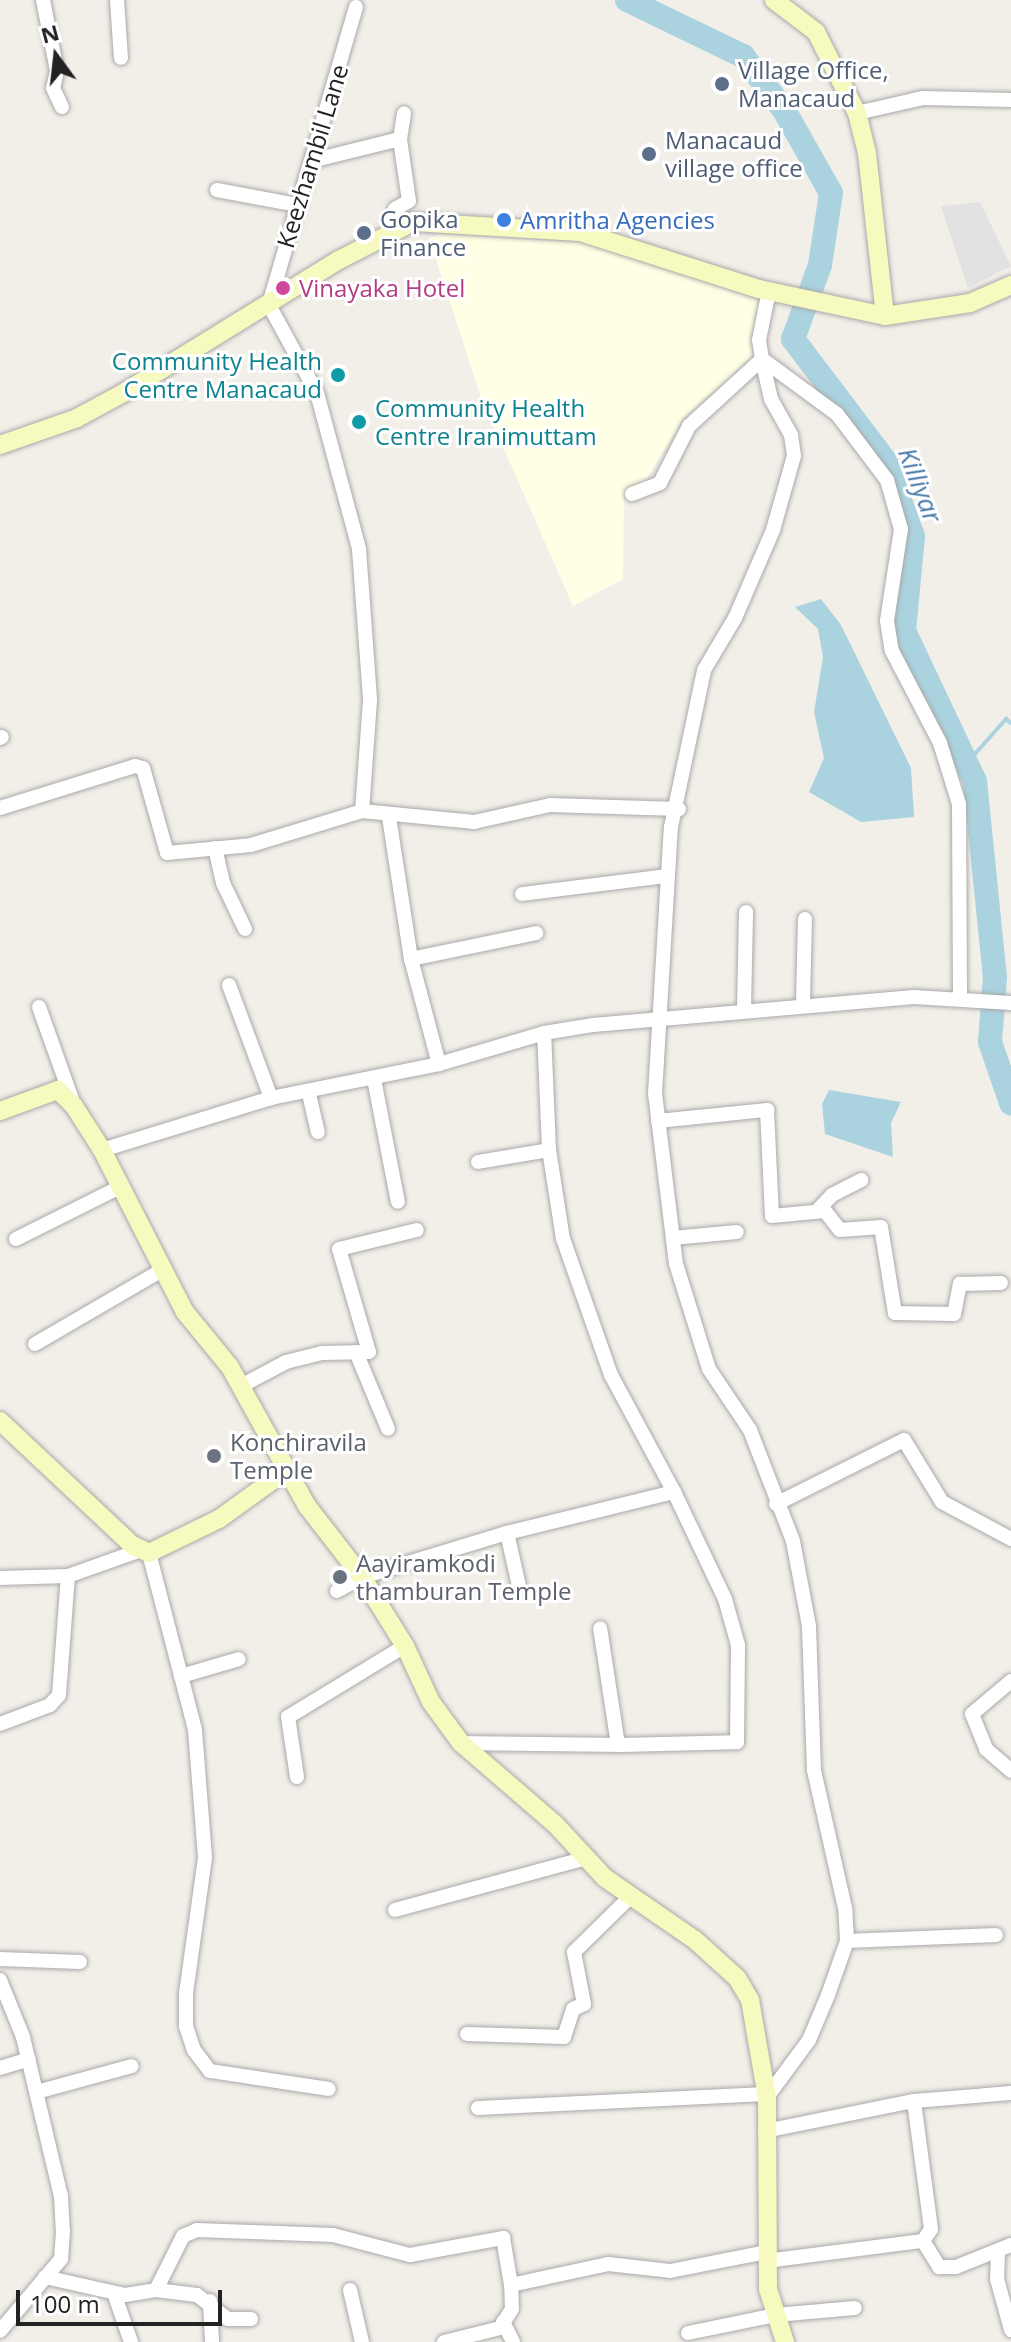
<!DOCTYPE html>
<html>
<head>
<meta charset="utf-8">
<style>
	body { margin:0 }
	#map { position:relative; width:1011px; height:2342px; overflow:hidden; background:#f2efe9; font-family:"Open Sans",sans-serif }
	div>[style] { position:absolute }
	[style*='--x'] { left:calc(var(--x)*1px); top:calc(var(--y)*1px); width:calc(var(--w)*1px); rotate:calc(var(--a)*1deg) }
	.education>* { inset:0; background:#ffffe5 }
	.parking>* { inset:0; background:#e2e2e2 }
	.water>* { inset:0; background:#aad3df }
	.stream>* { height:4px; margin:-2px; padding:0 2px; transform-origin:2px; border-radius:2px; background:#aad3df }
	.river>* { height:24px; margin:-12px; padding:0 12px; transform-origin:12px; border-radius:12px; background:#aad3df }
	.roads { filter:drop-shadow(0 0 2px #a9a9a9) drop-shadow(0 0 2px #a9a9a9) }
	.street>* { height:14px; margin:-7px; padding:0 7px; transform-origin:7px; border-radius:7px; background:#fff }
	.secondary>* { height:18px; margin:-9px; padding:0 9px; transform-origin:9px; border-radius:9px; background:#f7fabf }
	.dots>* { width:22px; height:22px; translate:-50% -50%; box-sizing:border-box; border:4px solid #fff; border-radius:50% }
	span { translate:-50% -50%; white-space:nowrap; text-align:center; line-height:1.15; -webkit-text-stroke:6px #fff; paint-order:stroke }
	.service-label { font-size:24px; color:#4e5e75 }
	.left { translate:0 -50%; text-align:left }
	.street-label { font-size:24px; color:#222 }
	.shop-label { font-size:24px; color:#366cbe }
	.hotel-label { font-size:24px; color:#b23c85 }
	.culture-label { font-size:24px; color:#0d838f }
	.right { translate:-100% -50%; text-align:right }
	.worship-label { font-size:24px; color:#5b616d }
	.water-label { font-size:26px; color:#4a7aab; font-style:italic }
	.north { position:absolute; left:16px; top:16px; width:80px; height:80px; -webkit-text-stroke:6px #fff; paint-order:stroke; rotate:345deg; font-size:22px; font-weight:700; line-height:32px; text-align:center; color:#222 }
	.north::after { content:''; display:block; margin:auto; width:28px; height:36px; background:#222; clip-path:polygon(50% 0,100% 100%,50% 72%,0 100%) }
	.scale { position:absolute; left:16px; top:2290px; width:206px; height:36px; box-sizing:border-box; border:4px solid #222; border-top:0; padding-left:10px; font-size:24px; line-height:28px; white-space:nowrap; color:#222; -webkit-text-stroke:6px #fff; paint-order:stroke }
</style>
</head>
<body>
<div id="map">
	<div class="education">
		<i style="clip-path:polygon(439px 234px,587px 243px,765px 298px,750px 338px,753px 356px,683px 418px,642px 487px,624px 497px,623px 579px,573px 606px,481px 397px,429px 238px)"></i>
	</div>
	<div class="parking">
		<i style="clip-path:polygon(980px 202px,1011px 266px,968px 288px,941px 206px)"></i>
	</div>
	<div class="water">
		<i style="clip-path:polygon(821px 599px,841px 625px,911px 768px,914px 817px,861px 822px,809px 792px,824px 758px,814px 712px,823px 657px,818px 629px,795px 607px)"></i>
		<i style="clip-path:polygon(829px 1090px,901px 1102px,891px 1123px,893px 1157px,825px 1134px,822px 1104px)"></i>
	</div>
	<div class="stream">
		<i style="--x:965;--y:765;--w:62;--a:-48.3"></i>
		<i style="--x:1006;--y:719;--w:6;--a:39"></i>
	</div>
	<div class="river">
		<i style="--x:627;--y:0;--w:129;--a:25.8"></i>
		<i style="--x:743;--y:56;--w:68;--a:52.8"></i>
		<i style="--x:784;--y:110;--w:95;--a:60.5"></i>
		<i style="--x:831;--y:193;--w:73;--a:98.7"></i>
		<i style="--x:820;--y:265;--w:79;--a:110"></i>
		<i style="--x:793;--y:339;--w:154;--a:52.9"></i>
		<i style="--x:886;--y:462;--w:79;--a:70"></i>
		<i style="--x:913;--y:536;--w:95;--a:95.4"></i>
		<i style="--x:904;--y:631;--w:166;--a:64.7"></i>
		<i style="--x:975;--y:781;--w:197;--a:84.2"></i>
		<i style="--x:995;--y:977;--w:65;--a:94.4"></i>
		<i style="--x:990;--y:1042;--w:65;--a:71"></i>
	</div>
	<div class="roads">
		<div class="street">
			<i style="--x:43;--y:0;--w:72;--a:78.8"></i>
			<i style="--x:57;--y:71;--w:17;--a:103"></i>
			<i style="--x:53;--y:88;--w:21;--a:65"></i>
			<i style="--x:117;--y:0;--w:58;--a:86.1"></i>
			<i style="--x:356;--y:7;--w:310;--a:106.3"></i>
			<i style="--x:269;--y:305;--w:100;--a:61.4"></i>
			<i style="--x:317;--y:393;--w:162;--a:74.9"></i>
			<i style="--x:359;--y:549;--w:151;--a:85.8"></i>
			<i style="--x:370;--y:700;--w:111;--a:94.1"></i>
			<i style="--x:857;--y:113;--w:68;--a:-12.8"></i>
			<i style="--x:923;--y:98;--w:88;--a:1.3"></i>
			<i style="--x:311;--y:161;--w:92;--a:-13.9"></i>
			<i style="--x:217;--y:190;--w:81;--a:10.6"></i>
			<i style="--x:393;--y:230;--w:21;--a:-85"></i>
			<i style="--x:395;--y:209;--w:16;--a:-30"></i>
			<i style="--x:409;--y:201;--w:63;--a:-98.3"></i>
			<i style="--x:400;--y:139;--w:26;--a:-81"></i>
			<i style="--x:632;--y:494;--w:30;--a:-21"></i>
			<i style="--x:660;--y:483;--w:64;--a:-63"></i>
			<i style="--x:689;--y:426;--w:99;--a:-42.5"></i>
			<i style="--x:762;--y:359;--w:93;--a:36.3"></i>
			<i style="--x:837;--y:414;--w:83;--a:52.9"></i>
			<i style="--x:887;--y:480;--w:51;--a:74.1"></i>
			<i style="--x:901;--y:529;--w:93;--a:98.7"></i>
			<i style="--x:887;--y:621;--w:30;--a:81"></i>
			<i style="--x:892;--y:651;--w:104;--a:62.4"></i>
			<i style="--x:940;--y:743;--w:64;--a:72.7"></i>
			<i style="--x:959;--y:804;--w:193;--a:89.7"></i>
			<i style="--x:0;--y:738;--w:2;--a:-27"></i>
			<i style="--x:0;--y:808;--w:141;--a:-17.3"></i>
			<i style="--x:135;--y:766;--w:8;--a:14"></i>
			<i style="--x:143;--y:768;--w:88;--a:74.2"></i>
			<i style="--x:167;--y:853;--w:84;--a:-5.4"></i>
			<i style="--x:251;--y:845;--w:116;--a:-17"></i>
			<i style="--x:362;--y:811;--w:113;--a:5.6"></i>
			<i style="--x:474;--y:822;--w:78;--a:-12.6"></i>
			<i style="--x:550;--y:805;--w:129;--a:1.8"></i>
			<i style="--x:389;--y:817;--w:144;--a:81.2"></i>
			<i style="--x:411;--y:959;--w:109;--a:75.1"></i>
			<i style="--x:215;--y:848;--w:36;--a:77"></i>
			<i style="--x:223;--y:883;--w:51;--a:64.4"></i>
			<i style="--x:522;--y:894;--w:146;--a:-7.1"></i>
			<i style="--x:411;--y:959;--w:128;--a:-11.7"></i>
			<i style="--x:229;--y:985;--w:121;--a:69.6"></i>
			<i style="--x:803;--y:1004;--w:85;--a:-88.7"></i>
			<i style="--x:39;--y:1007;--w:104;--a:70.3"></i>
			<i style="--x:744;--y:1009;--w:97;--a:-88.8"></i>
			<i style="--x:374;--y:1079;--w:125;--a:79"></i>
			<i style="--x:309;--y:1094;--w:39;--a:77"></i>
			<i style="--x:658;--y:1121;--w:110;--a:-5.8"></i>
			<i style="--x:767;--y:1110;--w:106;--a:87.3"></i>
			<i style="--x:772;--y:1216;--w:53;--a:-5.4"></i>
			<i style="--x:825;--y:1211;--w:24;--a:52"></i>
			<i style="--x:840;--y:1230;--w:41;--a:-4.2"></i>
			<i style="--x:881;--y:1227;--w:87;--a:80.8"></i>
			<i style="--x:895;--y:1313;--w:59;--a:1"></i>
			<i style="--x:954;--y:1314;--w:31;--a:-79"></i>
			<i style="--x:960;--y:1284;--w:41;--a:-1.4"></i>
			<i style="--x:102;--y:1150;--w:177;--a:-17.1"></i>
			<i style="--x:271;--y:1098;--w:171;--a:-11.4"></i>
			<i style="--x:439;--y:1064;--w:109;--a:-16.4"></i>
			<i style="--x:544;--y:1033;--w:50;--a:-9.3"></i>
			<i style="--x:593;--y:1025;--w:322;--a:-5"></i>
			<i style="--x:914;--y:997;--w:97;--a:3.5"></i>
			<i style="--x:478;--y:1162;--w:72;--a:-9.6"></i>
			<i style="--x:817;--y:1211;--w:22;--a:-47"></i>
			<i style="--x:832;--y:1195;--w:33;--a:-27"></i>
			<i style="--x:673;--y:1238;--w:64;--a:-5.4"></i>
			<i style="--x:16;--y:1239;--w:114;--a:-26.6"></i>
			<i style="--x:35;--y:1344;--w:147;--a:-30.2"></i>
			<i style="--x:356;--y:1352;--w:83;--a:67.4"></i>
			<i style="--x:241;--y:1386;--w:51;--a:-28.1"></i>
			<i style="--x:286;--y:1362;--w:37;--a:-14"></i>
			<i style="--x:322;--y:1353;--w:47;--a:-1.2"></i>
			<i style="--x:369;--y:1352;--w:107;--a:-106.2"></i>
			<i style="--x:339;--y:1249;--w:80;--a:-13.7"></i>
			<i style="--x:776;--y:1504;--w:143;--a:-26.6"></i>
			<i style="--x:904;--y:1440;--w:73;--a:58.5"></i>
			<i style="--x:942;--y:1502;--w:78;--a:28.2"></i>
			<i style="--x:507;--y:1533;--w:54;--a:77.2"></i>
			<i style="--x:149;--y:1553;--w:183;--a:75.4"></i>
			<i style="--x:195;--y:1730;--w:128;--a:85.5"></i>
			<i style="--x:205;--y:1858;--w:136;--a:98"></i>
			<i style="--x:186;--y:1993;--w:33;--a:90"></i>
			<i style="--x:186;--y:2026;--w:25;--a:72"></i>
			<i style="--x:194;--y:2050;--w:26;--a:53"></i>
			<i style="--x:210;--y:2071;--w:120;--a:8.6"></i>
			<i style="--x:0;--y:1578;--w:68;--a:-1.7"></i>
			<i style="--x:337;--y:1591;--w:29;--a:-29"></i>
			<i style="--x:362;--y:1577;--w:152;--a:-16.9"></i>
			<i style="--x:507;--y:1533;--w:172;--a:-13.8"></i>
			<i style="--x:674;--y:1492;--w:133;--a:-118.3"></i>
			<i style="--x:611;--y:1375;--w:144;--a:-109.4"></i>
			<i style="--x:563;--y:1239;--w:90;--a:-98.9"></i>
			<i style="--x:549;--y:1150;--w:117;--a:-92.4"></i>
			<i style="--x:181;--y:1676;--w:60;--a:-16.3"></i>
			<i style="--x:1011;--y:1681;--w:51;--a:139.8"></i>
			<i style="--x:972;--y:1714;--w:38;--a:68"></i>
			<i style="--x:986;--y:1749;--w:33;--a:41"></i>
			<i style="--x:0;--y:1724;--w:53;--a:-20.8"></i>
			<i style="--x:50;--y:1705;--w:13;--a:-48"></i>
			<i style="--x:59;--y:1695;--w:119;--a:-85.7"></i>
			<i style="--x:68;--y:1576;--w:77;--a:-19.6"></i>
			<i style="--x:461;--y:1743;--w:157;--a:0.7"></i>
			<i style="--x:618;--y:1745;--w:118;--a:-98.7"></i>
			<i style="--x:618;--y:1745;--w:119;--a:-1.4"></i>
			<i style="--x:737;--y:1742;--w:97;--a:-89.4"></i>
			<i style="--x:738;--y:1645;--w:48;--a:-105.8"></i>
			<i style="--x:725;--y:1599;--w:119;--a:-115.5"></i>
			<i style="--x:297;--y:1777;--w:61;--a:-98.5"></i>
			<i style="--x:288;--y:1717;--w:137;--a:-31.3"></i>
			<i style="--x:395;--y:1910;--w:198;--a:-15.2"></i>
			<i style="--x:847;--y:1941;--w:149;--a:-2.3"></i>
			<i style="--x:0;--y:1959;--w:80;--a:2.1"></i>
			<i style="--x:0;--y:1980;--w:61;--a:68"></i>
			<i style="--x:23;--y:2037;--w:163;--a:76.6"></i>
			<i style="--x:61;--y:2196;--w:35;--a:87"></i>
			<i style="--x:63;--y:2231;--w:28;--a:94"></i>
			<i style="--x:61;--y:2259;--w:94;--a:130.3"></i>
			<i style="--x:467;--y:2034;--w:97;--a:1.8"></i>
			<i style="--x:564;--y:2037;--w:29;--a:-72"></i>
			<i style="--x:573;--y:2009;--w:12;--a:-24"></i>
			<i style="--x:584;--y:2004;--w:53;--a:-100.9"></i>
			<i style="--x:574;--y:1952;--w:80;--a:-44.5"></i>
			<i style="--x:0;--y:2068;--w:30;--a:-17"></i>
			<i style="--x:37;--y:2092;--w:98;--a:-15.3"></i>
			<i style="--x:767;--y:2097;--w:71;--a:-53.6"></i>
			<i style="--x:809;--y:2040;--w:49;--a:-67.1"></i>
			<i style="--x:828;--y:1995;--w:57;--a:-70.6"></i>
			<i style="--x:847;--y:1941;--w:33;--a:-93"></i>
			<i style="--x:845;--y:1908;--w:141;--a:-102.7"></i>
			<i style="--x:814;--y:1770;--w:144;--a:-92"></i>
			<i style="--x:809;--y:1626;--w:86;--a:-100.7"></i>
			<i style="--x:793;--y:1541;--w:119;--a:-111.2"></i>
			<i style="--x:750;--y:1430;--w:73;--a:-123.9"></i>
			<i style="--x:709;--y:1369;--w:110;--a:-107.4"></i>
			<i style="--x:676;--y:1264;--w:171;--a:-97"></i>
			<i style="--x:655;--y:1094;--w:267;--a:-86.6"></i>
			<i style="--x:671;--y:827;--w:160;--a:-78.1"></i>
			<i style="--x:704;--y:670;--w:61;--a:-59.2"></i>
			<i style="--x:735;--y:618;--w:96;--a:-66.6"></i>
			<i style="--x:773;--y:530;--w:77;--a:-74.2"></i>
			<i style="--x:794;--y:456;--w:21;--a:-98"></i>
			<i style="--x:791;--y:435;--w:41;--a:-119.1"></i>
			<i style="--x:771;--y:399;--w:41;--a:-102.7"></i>
			<i style="--x:762;--y:359;--w:19;--a:-99"></i>
			<i style="--x:759;--y:340;--w:50;--a:-78.5"></i>
			<i style="--x:478;--y:2108;--w:288;--a:-2.8"></i>
			<i style="--x:765;--y:2131;--w:152;--a:-11.4"></i>
			<i style="--x:914;--y:2101;--w:97;--a:-4.7"></i>
			<i style="--x:923;--y:2241;--w:31;--a:58"></i>
			<i style="--x:939;--y:2267;--w:17;--a:0"></i>
			<i style="--x:956;--y:2267;--w:59;--a:-21.8"></i>
			<i style="--x:998;--y:2253;--w:26;--a:92"></i>
			<i style="--x:997;--y:2279;--w:53;--a:74.6"></i>
			<i style="--x:766;--y:2261;--w:158;--a:-7.3"></i>
			<i style="--x:923;--y:2241;--w:14;--a:-56"></i>
			<i style="--x:931;--y:2229;--w:129;--a:-97.6"></i>
			<i style="--x:45;--y:2277;--w:82;--a:12.7"></i>
			<i style="--x:125;--y:2295;--w:31;--a:-9"></i>
			<i style="--x:156;--y:2290;--w:60;--a:-63.4"></i>
			<i style="--x:183;--y:2236;--w:15;--a:-23"></i>
			<i style="--x:197;--y:2230;--w:136;--a:2.1"></i>
			<i style="--x:333;--y:2235;--w:80;--a:14.6"></i>
			<i style="--x:410;--y:2255;--w:95;--a:-10.4"></i>
			<i style="--x:503;--y:2238;--w:48;--a:80.3"></i>
			<i style="--x:511;--y:2285;--w:99;--a:-12.2"></i>
			<i style="--x:608;--y:2264;--w:62;--a:6.4"></i>
			<i style="--x:670;--y:2271;--w:99;--a:-11.1"></i>
			<i style="--x:156;--y:2290;--w:41;--a:7"></i>
			<i style="--x:197;--y:2295;--w:39;--a:38"></i>
			<i style="--x:228;--y:2319;--w:23;--a:0"></i>
			<i style="--x:350;--y:2290;--w:53;--a:77"></i>
			<i style="--x:114;--y:2293;--w:52;--a:70.9"></i>
			<i style="--x:210;--y:2301;--w:41;--a:87.2"></i>
			<i style="--x:503;--y:2322;--w:22;--a:63"></i>
			<i style="--x:688;--y:2333;--w:90;--a:-11.6"></i>
			<i style="--x:776;--y:2315;--w:79;--a:-5.1"></i>
			<i style="--x:444;--y:2342;--w:58;--a:-14"></i>
			<i style="--x:500;--y:2328;--w:22;--a:-58"></i>
			<i style="--x:512;--y:2309;--w:24;--a:-92"></i>
		</div>
		<div class="secondary">
			<i style="--x:774;--y:0;--w:53;--a:37.3"></i>
			<i style="--x:816;--y:32;--w:91;--a:63.2"></i>
			<i style="--x:857;--y:113;--w:41;--a:76"></i>
			<i style="--x:867;--y:153;--w:164;--a:83.7"></i>
			<i style="--x:0;--y:445;--w:82;--a:-19.3"></i>
			<i style="--x:77;--y:418;--w:55;--a:-28.4"></i>
			<i style="--x:125;--y:392;--w:249;--a:-31.7"></i>
			<i style="--x:337;--y:261;--w:85;--a:-27.2"></i>
			<i style="--x:413;--y:222;--w:167;--a:3.4"></i>
			<i style="--x:580;--y:232;--w:188;--a:17.7"></i>
			<i style="--x:759;--y:289;--w:129;--a:12.1"></i>
			<i style="--x:885;--y:316;--w:86;--a:-8.7"></i>
			<i style="--x:970;--y:303;--w:45;--a:-23.7"></i>
			<i style="--x:0;--y:1111;--w:62;--a:-19.9"></i>
			<i style="--x:58;--y:1090;--w:23;--a:45"></i>
			<i style="--x:74;--y:1106;--w:52;--a:57.5"></i>
			<i style="--x:102;--y:1150;--w:182;--a:62.9"></i>
			<i style="--x:185;--y:1312;--w:71;--a:50.7"></i>
			<i style="--x:230;--y:1367;--w:159;--a:61"></i>
			<i style="--x:307;--y:1506;--w:90;--a:52.2"></i>
			<i style="--x:362;--y:1577;--w:81;--a:58.1"></i>
			<i style="--x:405;--y:1646;--w:62;--a:65.1"></i>
			<i style="--x:431;--y:1702;--w:51;--a:53.8"></i>
			<i style="--x:461;--y:1743;--w:124;--a:40.8"></i>
			<i style="--x:555;--y:1824;--w:74;--a:47.2"></i>
			<i style="--x:605;--y:1878;--w:109;--a:34.6"></i>
			<i style="--x:695;--y:1940;--w:57;--a:42.1"></i>
			<i style="--x:737;--y:1978;--w:26;--a:59"></i>
			<i style="--x:750;--y:2000;--w:98;--a:80.1"></i>
			<i style="--x:767;--y:2097;--w:192;--a:89.7"></i>
			<i style="--x:768;--y:2289;--w:56;--a:72.2"></i>
			<i style="--x:0;--y:1421;--w:181;--a:43.2"></i>
			<i style="--x:132;--y:1545;--w:19;--a:25"></i>
			<i style="--x:149;--y:1553;--w:78;--a:-25.9"></i>
			<i style="--x:219;--y:1519;--w:84;--a:-35.8"></i>
		</div>
	</div>
	<div class="dots">
		<i style="left:722px;top:84px;background:#5c6f8a"></i>
		<i style="left:649px;top:154px;background:#5c6f8a"></i>
		<i style="left:504px;top:220px;background:#3f7fe0"></i>
		<i style="left:364px;top:233px;background:#5c6f8a"></i>
		<i style="left:283px;top:288px;background:#d1479c"></i>
		<i style="left:338px;top:375px;background:#0f9aa8"></i>
		<i style="left:359px;top:422px;background:#0f9aa8"></i>
		<i style="left:214px;top:1456px;background:#6b7280"></i>
		<i style="left:340px;top:1577px;background:#6b7280"></i>
	</div>
	<div class="service-label">
		<span class="left" style="left:738px;top:84px">Village Office,<br>Manacaud</span>
		<span class="left" style="left:665px;top:154px">Manacaud<br>village office</span>
		<span class="left" style="left:380px;top:233px">Gopika<br>Finance</span>
	</div>
	<div class="street-label">
		<span style="left:312px;top:156px;rotate:-73deg">Keezhambil Lane</span>
	</div>
	<div class="shop-label">
		<span class="left" style="left:520px;top:220px">Amritha Agencies</span>
	</div>
	<div class="hotel-label">
		<span class="left" style="left:299px;top:288px">Vinayaka Hotel</span>
	</div>
	<div class="culture-label">
		<span class="right" style="left:322px;top:375px">Community Health<br>Centre Manacaud</span>
		<span class="left" style="left:375px;top:422px">Community Health<br>Centre Iranimuttam</span>
	</div>
	<div class="worship-label">
		<span class="left" style="left:230px;top:1456px">Konchiravila<br>Temple</span>
		<span class="left" style="left:356px;top:1577px">Aayiramkodi<br>thamburan Temple</span>
	</div>
	<div class="water-label">
		<span style="left:920px;top:485px;rotate:69deg">Killiyar</span>
	</div>
	<div class="north">N</div>
	<div class="scale">100 m</div>
</div>
</body>
</html>
